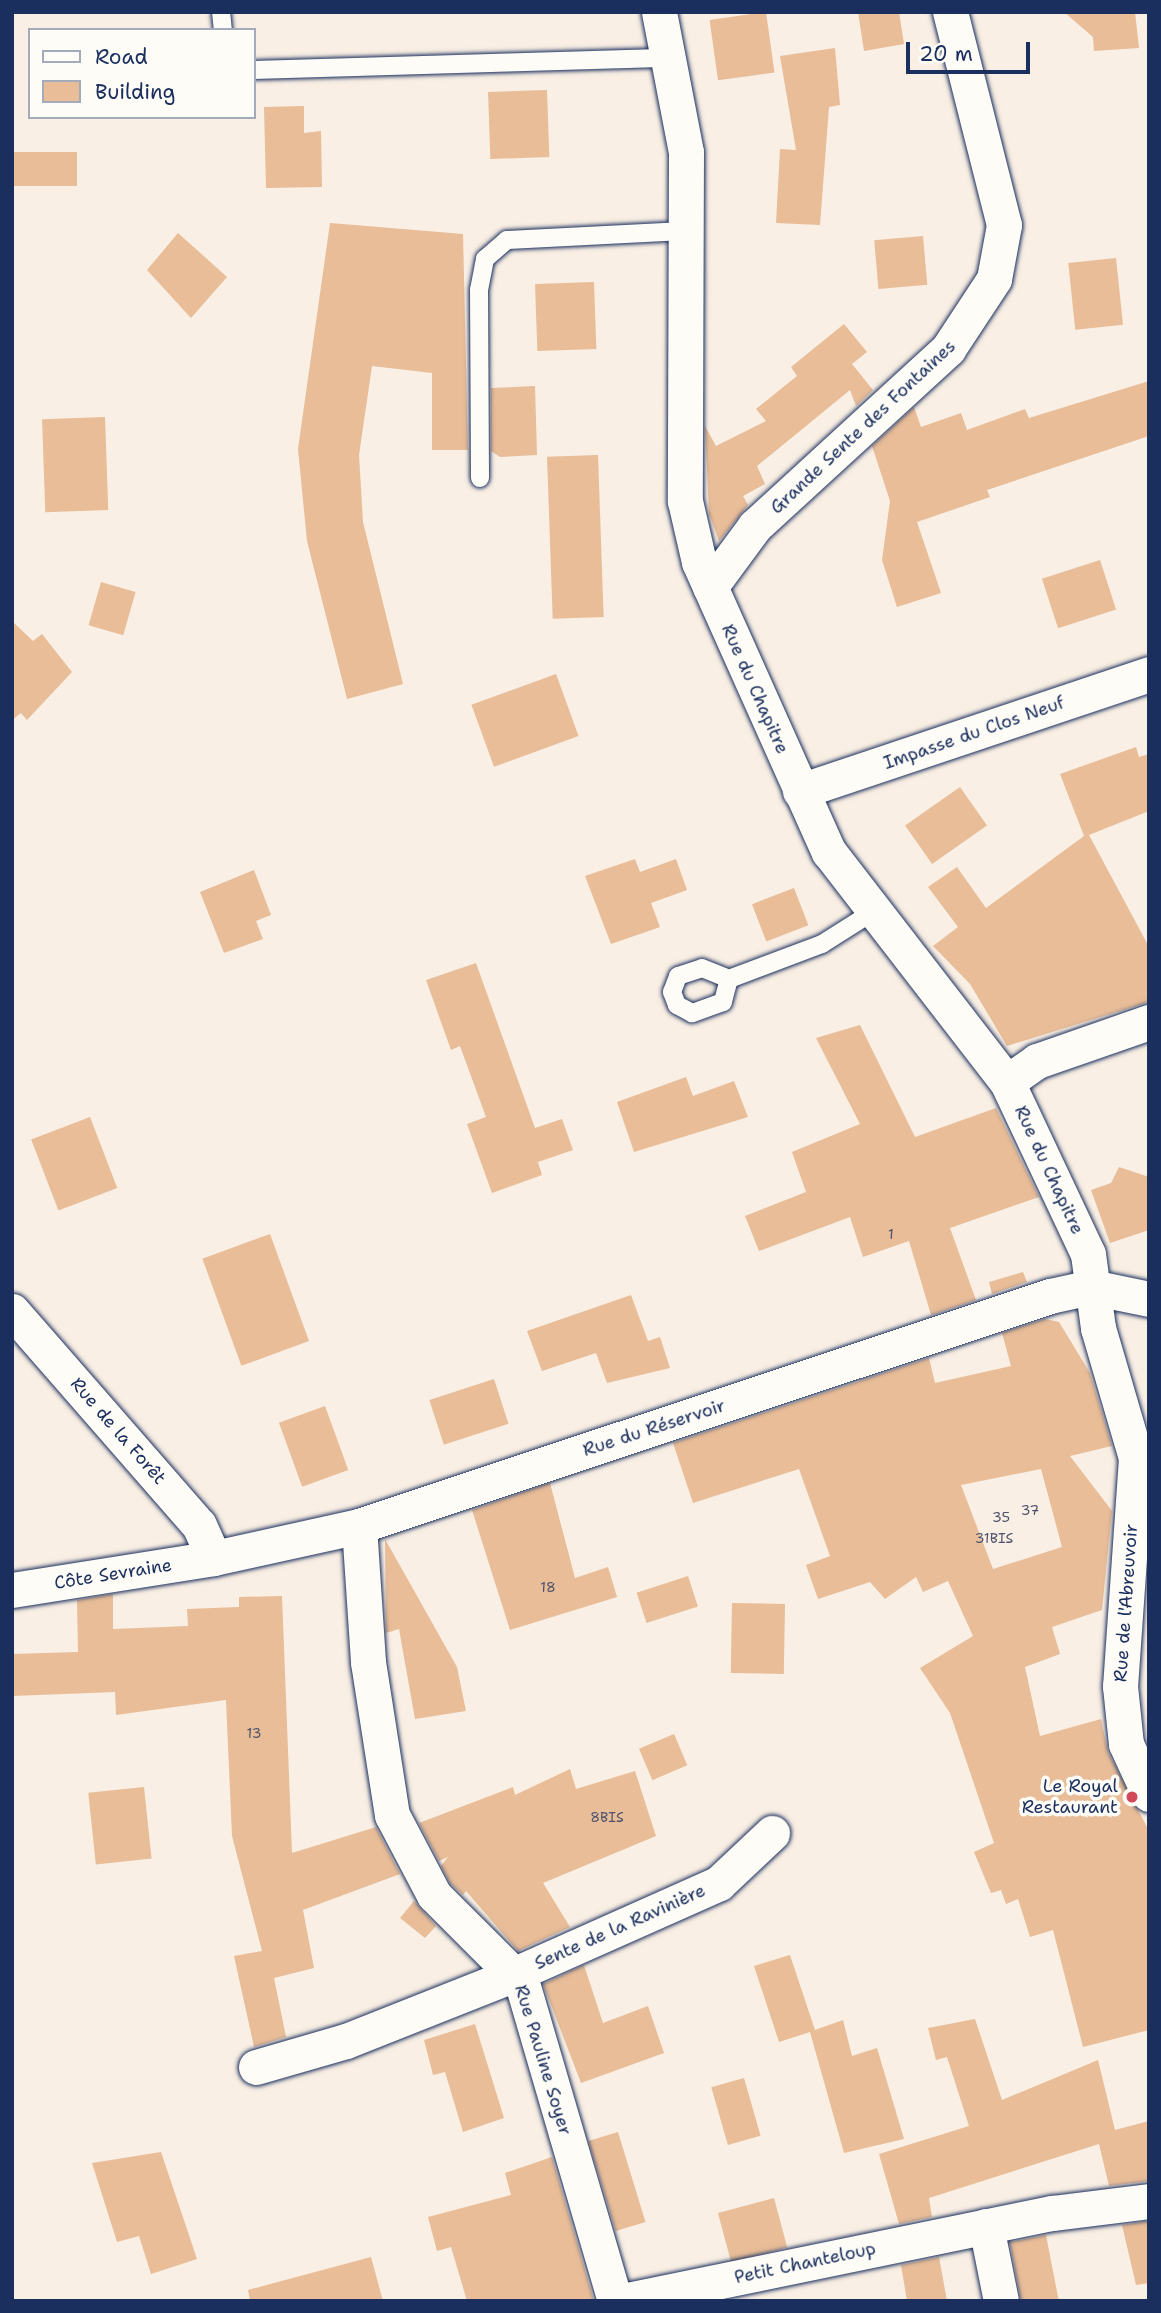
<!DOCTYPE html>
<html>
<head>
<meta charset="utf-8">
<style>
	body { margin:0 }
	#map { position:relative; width:1161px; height:2313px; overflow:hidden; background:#f9efe4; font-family:"Shantell Sans",sans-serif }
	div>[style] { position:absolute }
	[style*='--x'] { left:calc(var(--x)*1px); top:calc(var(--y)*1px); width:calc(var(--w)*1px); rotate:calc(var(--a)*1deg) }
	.building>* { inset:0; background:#e8bd98; transform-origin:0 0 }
	.roads { filter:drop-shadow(0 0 2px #1b2f5e) drop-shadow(0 0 2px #1b2f5e) }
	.service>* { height:18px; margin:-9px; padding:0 9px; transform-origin:9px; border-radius:9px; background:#fdfcf7 }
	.minor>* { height:35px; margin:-17.5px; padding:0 17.5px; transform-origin:17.5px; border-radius:17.5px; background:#fdfcf7 }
	.dots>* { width:19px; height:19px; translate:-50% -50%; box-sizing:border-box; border:4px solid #fdfcf7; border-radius:50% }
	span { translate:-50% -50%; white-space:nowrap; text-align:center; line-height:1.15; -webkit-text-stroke:7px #fdfcf7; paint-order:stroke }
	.number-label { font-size:14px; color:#4e526c }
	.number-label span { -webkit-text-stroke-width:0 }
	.street-label { font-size:18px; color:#1b2f5e }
	.poi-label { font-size:18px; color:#1b2f5e }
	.right { translate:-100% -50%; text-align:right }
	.frame { position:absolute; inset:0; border:14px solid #1b2f5e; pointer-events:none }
	.legend { position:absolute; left:28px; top:28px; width:228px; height:91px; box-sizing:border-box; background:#fdfcf7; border:2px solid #a3aaba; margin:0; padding:9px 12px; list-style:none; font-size:21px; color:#1b2f5e }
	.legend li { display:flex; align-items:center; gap:14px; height:35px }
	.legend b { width:35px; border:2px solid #a3aaba }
	.scale { position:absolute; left:906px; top:42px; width:124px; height:32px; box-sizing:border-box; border:4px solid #1b2f5e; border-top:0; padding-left:9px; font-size:21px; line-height:24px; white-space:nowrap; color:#1b2f5e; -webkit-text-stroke:5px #fdfcf7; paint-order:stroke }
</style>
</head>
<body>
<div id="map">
	<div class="building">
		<i style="left:766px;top:12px;width:61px;height:57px;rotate:82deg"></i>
		<i style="clip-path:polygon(858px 12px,899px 12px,904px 44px,864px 51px)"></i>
		<i style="clip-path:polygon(1064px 12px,1135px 12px,1139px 48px,1094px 51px,1093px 37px)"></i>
		<i style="clip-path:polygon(835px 48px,840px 105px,829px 107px,820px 225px,776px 223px,780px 149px,796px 150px,780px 56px)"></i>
		<i style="left:547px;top:90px;width:67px;height:59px;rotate:88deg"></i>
		<i style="clip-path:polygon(304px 106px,304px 133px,321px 131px,322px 187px,266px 188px,264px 107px)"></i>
		<i style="left:77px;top:152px;width:34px;height:65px;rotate:90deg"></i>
		<i style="clip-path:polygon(330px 223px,463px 234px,468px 450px,432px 450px,432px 373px,372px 366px,359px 455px,363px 522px,403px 684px,347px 699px,307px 541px,298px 449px)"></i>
		<i style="clip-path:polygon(178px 233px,227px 277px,191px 318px,147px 270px)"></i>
		<i style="left:923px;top:236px;width:49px;height:49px;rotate:85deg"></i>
		<i style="left:1116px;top:258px;width:67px;height:48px;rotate:84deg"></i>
		<i style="left:594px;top:282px;width:67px;height:59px;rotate:88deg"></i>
		<i style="clip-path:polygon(844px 324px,867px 352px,852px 364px,873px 390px,856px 406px,850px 390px,757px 466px,765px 484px,743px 496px,748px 505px,719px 541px,709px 514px,705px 426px,716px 446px,766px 421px,756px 409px,797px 376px,791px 367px)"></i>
		<i style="clip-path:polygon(1149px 381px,1149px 436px,987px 490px,990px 497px,917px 522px,941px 593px,897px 607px,882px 560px,890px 501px,872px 446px,914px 407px,921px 427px,961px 413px,967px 430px,1025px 409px,1029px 418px)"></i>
		<i style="clip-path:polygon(535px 386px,537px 455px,500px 457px,491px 451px,491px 388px)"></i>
		<i style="left:105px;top:417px;width:93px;height:63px;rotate:88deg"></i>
		<i style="left:598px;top:455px;width:162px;height:51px;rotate:88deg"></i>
		<i style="left:1100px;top:560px;width:52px;height:61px;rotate:72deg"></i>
		<i style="left:101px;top:582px;width:36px;height:45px;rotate:16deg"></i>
		<i style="clip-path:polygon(12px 621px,33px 641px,42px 634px,72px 672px,27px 720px,21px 713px,12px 720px)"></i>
		<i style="left:556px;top:674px;width:66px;height:90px;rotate:70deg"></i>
		<i style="clip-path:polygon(1136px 747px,1139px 757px,1149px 754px,1149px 811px,1089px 835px,1149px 947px,1149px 1002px,1007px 1046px,970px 984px,933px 946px,958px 927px,928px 887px,957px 867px,986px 908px,1084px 836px,1060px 774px)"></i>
		<i style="left:960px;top:787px;width:47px;height:67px;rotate:55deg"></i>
		<i style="clip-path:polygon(635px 859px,640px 872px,676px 859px,687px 890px,651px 903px,660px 927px,611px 944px,585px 876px)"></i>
		<i style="clip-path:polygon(254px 870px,271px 915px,256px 921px,263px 939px,224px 953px,200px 892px)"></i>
		<i style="left:794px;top:888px;width:40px;height:45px;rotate:69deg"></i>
		<i style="clip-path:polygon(476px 963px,535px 1128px,562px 1119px,573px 1150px,538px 1162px,542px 1175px,492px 1193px,467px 1124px,486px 1117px,460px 1046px,451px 1050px,426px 980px)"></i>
		<i style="clip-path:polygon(860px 1025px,915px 1137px,996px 1108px,1039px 1197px,950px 1228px,976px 1300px,931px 1315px,909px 1241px,863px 1257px,850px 1217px,759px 1251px,745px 1216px,806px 1192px,792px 1152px,860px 1124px,816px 1038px)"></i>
		<i style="clip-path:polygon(686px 1077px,693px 1096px,734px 1081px,748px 1117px,634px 1152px,617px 1102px)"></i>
		<i style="left:90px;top:1117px;width:76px;height:63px;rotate:69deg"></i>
		<i style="clip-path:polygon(1119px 1167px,1149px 1177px,1149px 1230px,1110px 1243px,1091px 1190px,1111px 1183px)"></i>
		<i style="left:270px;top:1234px;width:114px;height:72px;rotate:70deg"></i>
		<i style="clip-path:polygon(1023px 1272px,1027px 1282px,992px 1294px,989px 1282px)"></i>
		<i style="clip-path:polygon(631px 1295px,648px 1341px,660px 1337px,670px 1368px,607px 1383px,596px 1353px,542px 1371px,527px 1331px)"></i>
		<i style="clip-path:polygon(evenodd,1045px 1319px,1059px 1322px,1090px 1373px,1112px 1446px,1070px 1456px,1112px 1511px,1102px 1610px,1052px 1627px,1060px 1654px,1025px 1667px,1040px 1736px,1101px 1719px,1108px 1752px,1149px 1831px,1149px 2030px,1083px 2047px,1053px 1930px,1030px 1937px,1018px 1899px,1006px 1904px,1001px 1890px,991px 1893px,974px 1852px,994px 1843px,950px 1713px,920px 1668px,973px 1636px,948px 1581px,923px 1592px,916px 1577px,885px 1599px,870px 1582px,818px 1599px,806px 1565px,830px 1556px,799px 1469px,693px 1503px,673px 1443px,929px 1358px,935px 1383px,1011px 1366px,1002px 1333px,1045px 1319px,1041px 1469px,1062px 1547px,993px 1569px,961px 1485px,1041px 1469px)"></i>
		<i style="left:494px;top:1379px;width:47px;height:68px;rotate:72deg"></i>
		<i style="left:325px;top:1406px;width:68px;height:49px;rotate:70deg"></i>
		<i style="clip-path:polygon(550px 1483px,575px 1578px,608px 1567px,617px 1597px,510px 1630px,472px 1510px)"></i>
		<i style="clip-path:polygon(385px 1539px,457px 1667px,466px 1711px,415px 1719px,399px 1629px,386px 1633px)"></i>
		<i style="left:688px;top:1576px;width:32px;height:54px;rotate:72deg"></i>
		<i style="clip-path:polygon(113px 1594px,113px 1629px,188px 1626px,187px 1609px,239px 1607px,239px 1597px,282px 1596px,292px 1853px,376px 1827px,400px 1874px,303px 1910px,314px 1968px,274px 1978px,286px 2037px,254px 2047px,234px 1956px,262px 1951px,232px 1836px,226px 1700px,116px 1715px,115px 1692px,12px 1696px,12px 1654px,78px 1652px,77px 1600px)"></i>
		<i style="left:732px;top:1603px;width:53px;height:70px;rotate:1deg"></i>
		<i style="left:674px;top:1734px;width:34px;height:38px;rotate:67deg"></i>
		<i style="clip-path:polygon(570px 1769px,576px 1789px,635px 1771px,656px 1836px,543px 1883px,570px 1927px,518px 1951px,466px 1891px,463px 1895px,450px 1883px,441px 1866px,448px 1857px,439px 1861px,419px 1823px,513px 1787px,515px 1795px)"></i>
		<i style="left:144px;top:1787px;width:72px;height:56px;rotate:84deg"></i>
		<i style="clip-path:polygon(414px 1901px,436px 1926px,425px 1938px,400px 1918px)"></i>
		<i style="clip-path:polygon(790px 1955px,815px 2030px,843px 2020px,852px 2056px,877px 2048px,904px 2139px,844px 2153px,810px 2032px,779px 2042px,754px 1966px)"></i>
		<i style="clip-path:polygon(584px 1965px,603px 2023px,648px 2006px,664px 2053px,581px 2083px,543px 1984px)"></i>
		<i style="clip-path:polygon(975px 2019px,1002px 2100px,1098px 2060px,1115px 2130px,1149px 2121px,1149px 2181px,1109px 2186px,1099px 2144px,929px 2198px,932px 2217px,899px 2224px,879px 2154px,969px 2126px,947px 2057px,936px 2060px,928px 2028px)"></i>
		<i style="clip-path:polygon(475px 2024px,504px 2118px,463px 2132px,445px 2072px,433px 2075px,424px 2040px)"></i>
		<i style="left:744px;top:2078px;width:60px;height:34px;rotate:74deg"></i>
		<i style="left:618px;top:2132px;width:94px;height:31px;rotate:73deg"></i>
		<i style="clip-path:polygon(161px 2152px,197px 2259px,151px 2274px,139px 2236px,117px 2242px,92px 2163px)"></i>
		<i style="clip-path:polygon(552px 2157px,594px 2301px,467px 2301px,451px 2247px,437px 2251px,428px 2217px,511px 2195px,505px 2173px)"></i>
		<i style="left:774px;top:2198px;width:51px;height:58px;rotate:75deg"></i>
		<i style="clip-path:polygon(1149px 2221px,1149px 2283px,1136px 2285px,1122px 2225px)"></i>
		<i style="left:1046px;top:2235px;width:67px;height:37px;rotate:79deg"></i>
		<i style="clip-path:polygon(371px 2257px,383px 2301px,250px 2301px,248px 2290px)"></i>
		<i style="clip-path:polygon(939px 2257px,947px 2301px,907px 2301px,901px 2265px)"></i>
	</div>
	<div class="roads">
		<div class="service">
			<i style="--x:221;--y:12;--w:18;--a:84"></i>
			<i style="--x:254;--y:70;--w:415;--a:-1.7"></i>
			<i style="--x:480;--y:478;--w:188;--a:-90.3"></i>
			<i style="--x:479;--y:290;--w:32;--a:-79"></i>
			<i style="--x:485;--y:259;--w:29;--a:-41"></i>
			<i style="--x:507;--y:240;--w:178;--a:-2.9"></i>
			<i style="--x:729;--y:979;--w:24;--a:105"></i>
			<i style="--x:723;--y:1002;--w:33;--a:160"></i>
			<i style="--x:692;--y:1013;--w:17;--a:-152"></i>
			<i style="--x:677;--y:1005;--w:14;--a:-111"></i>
			<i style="--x:672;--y:992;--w:17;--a:-69"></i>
			<i style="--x:678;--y:976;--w:25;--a:-18"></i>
			<i style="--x:702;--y:968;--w:29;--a:22"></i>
			<i style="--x:729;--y:979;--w:99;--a:-20.6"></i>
			<i style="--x:822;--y:944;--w:58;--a:-32.3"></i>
		</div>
		<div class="minor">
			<i style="--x:659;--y:12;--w:143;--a:79.1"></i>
			<i style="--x:686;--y:152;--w:349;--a:90.2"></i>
			<i style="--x:685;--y:501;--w:63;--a:77.1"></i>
			<i style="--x:699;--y:562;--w:318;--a:65.9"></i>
			<i style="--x:829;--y:852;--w:291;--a:52.3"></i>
			<i style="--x:1007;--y:1082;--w:190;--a:64.8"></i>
			<i style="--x:1088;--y:1254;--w:75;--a:82.3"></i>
			<i style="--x:1098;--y:1328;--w:135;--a:73.7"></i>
			<i style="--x:1136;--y:1458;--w:229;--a:94"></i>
			<i style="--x:1120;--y:1686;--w:58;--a:84.1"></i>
			<i style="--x:1126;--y:1744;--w:55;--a:65.3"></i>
			<i style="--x:710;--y:587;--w:76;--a:-53.6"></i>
			<i style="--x:755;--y:526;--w:262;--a:-42.5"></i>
			<i style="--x:948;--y:349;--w:84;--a:-56.7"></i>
			<i style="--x:994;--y:279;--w:55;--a:-79.5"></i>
			<i style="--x:1004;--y:225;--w:220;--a:-104.2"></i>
			<i style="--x:800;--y:791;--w:368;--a:-18.5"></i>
			<i style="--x:1007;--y:1082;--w:37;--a:-35"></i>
			<i style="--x:1037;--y:1061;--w:119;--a:-19.2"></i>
			<i style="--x:12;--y:1311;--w:284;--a:48.9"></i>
			<i style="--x:199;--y:1525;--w:36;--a:66"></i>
			<i style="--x:359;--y:1526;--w:136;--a:86.2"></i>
			<i style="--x:368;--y:1662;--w:155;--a:81.1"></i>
			<i style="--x:392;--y:1815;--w:90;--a:62.3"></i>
			<i style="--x:434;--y:1895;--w:124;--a:45"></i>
			<i style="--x:522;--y:1983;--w:331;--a:73.7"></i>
			<i style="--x:12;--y:1590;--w:205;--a:-9"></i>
			<i style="--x:214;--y:1558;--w:148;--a:-12.4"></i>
			<i style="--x:359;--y:1526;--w:728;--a:-18.41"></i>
			<i style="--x:1050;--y:1296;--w:42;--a:-12.4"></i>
			<i style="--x:1091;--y:1287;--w:59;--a:11.7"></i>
			<i style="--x:256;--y:2067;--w:94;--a:-16.1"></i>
			<i style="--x:346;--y:2041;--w:182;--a:-21.6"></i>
			<i style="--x:515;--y:1974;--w:223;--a:-24"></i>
			<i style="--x:719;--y:1883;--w:73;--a:-43.3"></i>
			<i style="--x:986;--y:2226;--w:76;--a:78.7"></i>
			<i style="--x:623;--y:2301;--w:439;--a:-11.6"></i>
			<i style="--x:1053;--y:2213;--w:97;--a:-7.1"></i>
		</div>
	</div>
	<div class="dots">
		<i style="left:1132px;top:1797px;background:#d1495b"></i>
	</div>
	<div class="number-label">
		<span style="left:891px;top:1234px">1</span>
		<span style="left:1030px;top:1510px">37</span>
		<span style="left:1001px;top:1517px">35</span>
		<span style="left:994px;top:1538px">31BIS</span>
		<span style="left:548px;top:1587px">18</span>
		<span style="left:254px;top:1733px">13</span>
		<span style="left:607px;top:1817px">8BIS</span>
	</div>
	<div class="street-label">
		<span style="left:863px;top:427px;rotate:-43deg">Grande Sente des Fontaines</span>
		<span style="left:755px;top:689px;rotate:66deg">Rue du Chapitre</span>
		<span style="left:974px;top:733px;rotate:-19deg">Impasse du Clos Neuf</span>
		<span style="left:1049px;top:1170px;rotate:65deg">Rue du Chapitre</span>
		<span style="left:654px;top:1428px;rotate:-18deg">Rue du Réservoir</span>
		<span style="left:118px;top:1431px;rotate:49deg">Rue de la Forêt</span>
		<span style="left:113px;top:1574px;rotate:-9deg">Côte Sevraine</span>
		<span style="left:1126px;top:1603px;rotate:-86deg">Rue de l'Abreuvoir</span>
		<span style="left:620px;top:1927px;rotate:-24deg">Sente de la Ravinière</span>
		<span style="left:543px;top:2060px;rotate:73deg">Rue Pauline Soyer</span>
		<span style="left:805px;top:2263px;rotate:-12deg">Petit Chanteloup</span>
	</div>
	<div class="poi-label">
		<span class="right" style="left:1118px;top:1797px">Le Royal<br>Restaurant</span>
	</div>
	<div class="frame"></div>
	<ul class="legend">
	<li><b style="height:9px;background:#fdfcf7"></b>Road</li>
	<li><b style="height:19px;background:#e8bd98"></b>Building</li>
	</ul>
	<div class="scale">20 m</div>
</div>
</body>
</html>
